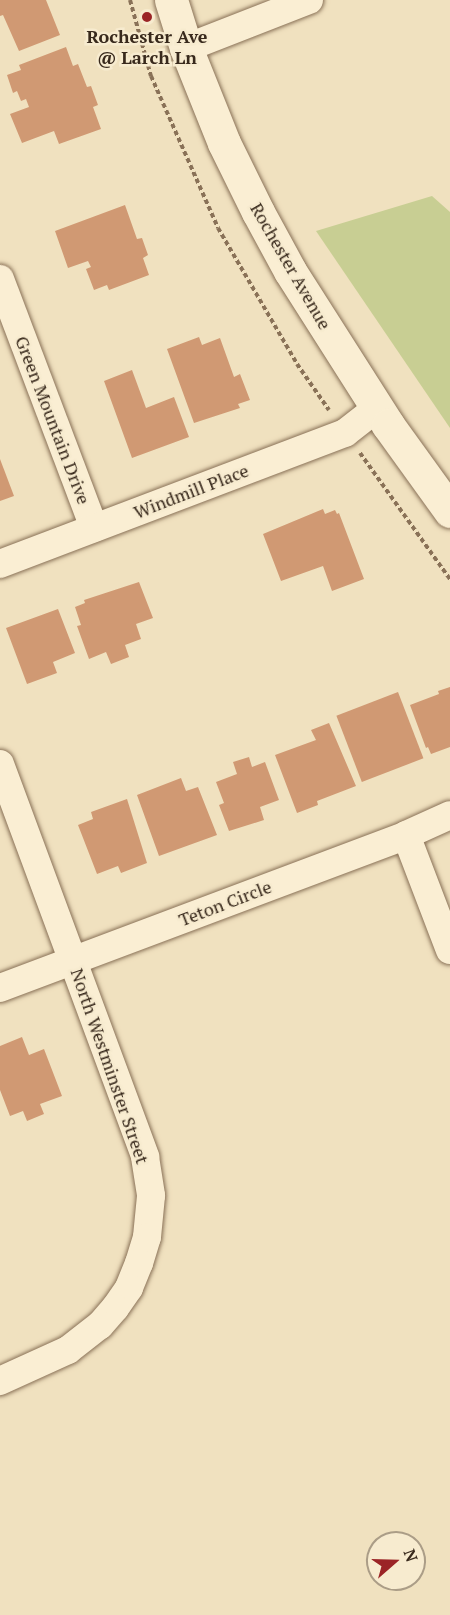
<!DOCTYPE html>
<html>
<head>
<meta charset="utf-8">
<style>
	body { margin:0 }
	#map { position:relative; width:450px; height:1615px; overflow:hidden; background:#f0e1bf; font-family:"PT Serif",serif }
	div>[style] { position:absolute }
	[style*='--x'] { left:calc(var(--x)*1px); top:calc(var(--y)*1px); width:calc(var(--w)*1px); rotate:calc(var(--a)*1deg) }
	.green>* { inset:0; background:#c8ce93 }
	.building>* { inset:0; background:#d09973; transform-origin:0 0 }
	.path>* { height:4px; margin-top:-2px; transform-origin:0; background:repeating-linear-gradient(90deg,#897157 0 4.5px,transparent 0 7.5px) }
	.roads { filter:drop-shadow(0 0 2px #897157) drop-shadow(0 0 2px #897157) }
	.street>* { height:28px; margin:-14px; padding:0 14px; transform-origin:14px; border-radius:14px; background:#faeed3 }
	.secondary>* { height:33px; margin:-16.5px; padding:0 16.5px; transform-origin:16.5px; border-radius:16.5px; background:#faeed3 }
	.dots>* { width:16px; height:16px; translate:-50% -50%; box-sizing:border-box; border:3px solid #f7ebcf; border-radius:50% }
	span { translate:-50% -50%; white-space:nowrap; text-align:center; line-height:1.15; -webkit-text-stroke:5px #f7ebcf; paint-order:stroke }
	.poi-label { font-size:18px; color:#38291c; font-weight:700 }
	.street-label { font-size:18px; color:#38291c }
	.north { position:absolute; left:366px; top:1531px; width:60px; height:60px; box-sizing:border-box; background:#f7ebcf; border:2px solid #ab9d87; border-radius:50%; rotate:70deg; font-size:16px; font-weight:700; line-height:24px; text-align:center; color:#38291c }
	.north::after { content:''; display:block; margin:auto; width:21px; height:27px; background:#9b2426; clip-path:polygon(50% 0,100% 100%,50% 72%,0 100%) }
</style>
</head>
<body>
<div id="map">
	<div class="green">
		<i style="clip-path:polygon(432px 196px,450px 212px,450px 428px,316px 231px)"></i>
	</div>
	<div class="building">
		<i style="clip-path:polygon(0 0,46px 0,60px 35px,19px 51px,3px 15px,0 16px)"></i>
		<i style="clip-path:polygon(66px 47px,73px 66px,78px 64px,87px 87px,91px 86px,98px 105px,93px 107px,101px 129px,59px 144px,54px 131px,22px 143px,10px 114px,29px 107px,26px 99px,21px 101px,17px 91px,13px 93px,7px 75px,21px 70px,19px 65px)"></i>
		<i style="clip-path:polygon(125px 205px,137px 239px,142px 238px,148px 255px,143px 258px,149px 275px,109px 290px,107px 285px,94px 290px,86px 269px,91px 267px,88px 261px,68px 268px,55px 231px)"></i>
		<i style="clip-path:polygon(199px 337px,202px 345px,220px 338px,234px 377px,240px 374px,250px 400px,238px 404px,240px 408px,194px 423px,167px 349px)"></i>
		<i style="clip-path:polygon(132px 370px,146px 408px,174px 397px,189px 437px,132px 458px,104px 381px)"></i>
		<i style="clip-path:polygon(0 459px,14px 496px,0 501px)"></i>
		<i style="clip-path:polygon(323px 509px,325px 514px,335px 510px,337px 514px,339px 513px,364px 579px,332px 591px,323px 566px,281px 581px,263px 534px)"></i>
		<i style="clip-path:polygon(139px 582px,153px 618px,136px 624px,141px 639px,125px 645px,129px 657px,111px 664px,106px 652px,89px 659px,77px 626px,81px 625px,75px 607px,85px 603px,84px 600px)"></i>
		<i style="clip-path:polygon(58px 609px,75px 653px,53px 662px,57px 673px,27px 684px,6px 628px)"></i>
		<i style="clip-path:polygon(450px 687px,450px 747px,431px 754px,428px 747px,426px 748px,410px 705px,439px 694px,438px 691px)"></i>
		<i style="left:398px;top:692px;width:71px;height:66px;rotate:69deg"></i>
		<i style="clip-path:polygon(329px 723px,356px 786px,317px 801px,318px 805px,297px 813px,275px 755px,316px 740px,311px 730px)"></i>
		<i style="clip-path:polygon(249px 757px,252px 767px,265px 762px,279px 800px,260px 807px,264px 820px,229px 831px,219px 805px,224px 803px,216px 782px,237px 774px,233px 762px)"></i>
		<i style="clip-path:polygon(181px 778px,186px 791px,198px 787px,217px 835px,159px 856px,137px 795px)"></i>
		<i style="clip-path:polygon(127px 799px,147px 863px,121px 873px,118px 866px,97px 874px,78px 825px,93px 819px,91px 812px)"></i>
		<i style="clip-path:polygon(22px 1037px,29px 1055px,44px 1049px,62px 1096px,40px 1104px,44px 1114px,27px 1121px,23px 1111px,10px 1116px,0 1090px,0 1046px)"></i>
	</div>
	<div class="path">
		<i style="--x:130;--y:0;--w:79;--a:74.6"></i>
		<i style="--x:151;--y:76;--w:166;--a:66.2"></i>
		<i style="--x:218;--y:228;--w:157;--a:59.8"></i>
		<i style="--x:297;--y:364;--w:56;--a:55.2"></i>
		<i style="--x:360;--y:453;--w:155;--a:54.5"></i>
	</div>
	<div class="roads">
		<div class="street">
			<i style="--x:186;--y:48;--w:132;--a:-21.3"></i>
			<i style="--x:0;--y:279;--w:266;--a:69.3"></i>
			<i style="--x:0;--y:564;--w:369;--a:-20.8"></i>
			<i style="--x:345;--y:433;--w:41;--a:-38"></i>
			<i style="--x:0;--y:764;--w:419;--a:69.7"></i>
			<i style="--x:145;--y:1157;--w:39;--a:81"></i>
			<i style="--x:151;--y:1196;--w:41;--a:95.6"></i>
			<i style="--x:147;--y:1237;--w:27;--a:107"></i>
			<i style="--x:139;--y:1263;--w:27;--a:112"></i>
			<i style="--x:129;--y:1288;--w:24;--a:125"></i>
			<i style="--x:115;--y:1308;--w:23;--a:131"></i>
			<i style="--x:100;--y:1325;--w:41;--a:142"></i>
			<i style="--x:68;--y:1350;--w:75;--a:155.5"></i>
			<i style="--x:406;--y:835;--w:123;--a:69.1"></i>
			<i style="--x:0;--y:988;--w:434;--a:-20.6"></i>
			<i style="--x:406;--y:835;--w:48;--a:-24.4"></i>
		</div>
		<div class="secondary">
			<i style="--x:171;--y:0;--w:50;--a:72.6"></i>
			<i style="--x:186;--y:48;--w:102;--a:68.2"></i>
			<i style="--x:224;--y:143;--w:77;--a:63.8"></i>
			<i style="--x:258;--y:212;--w:67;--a:61.5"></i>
			<i style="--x:290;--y:271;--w:183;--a:57.5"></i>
			<i style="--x:388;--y:425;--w:106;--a:54.2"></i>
		</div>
	</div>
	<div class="dots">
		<i style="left:147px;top:17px;background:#9b2426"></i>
	</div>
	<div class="poi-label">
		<span style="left:147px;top:47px">Rochester Ave<br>@ Larch Ln</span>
	</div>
	<div class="street-label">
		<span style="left:291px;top:266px;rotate:60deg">Rochester Avenue</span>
		<span style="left:53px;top:420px;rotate:69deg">Green Mountain Drive</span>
		<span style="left:191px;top:491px;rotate:-21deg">Windmill Place</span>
		<span style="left:225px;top:903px;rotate:-21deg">Teton Circle</span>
		<span style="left:110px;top:1066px;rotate:71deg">North Westminster Street</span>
	</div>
	<div class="north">N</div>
</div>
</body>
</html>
